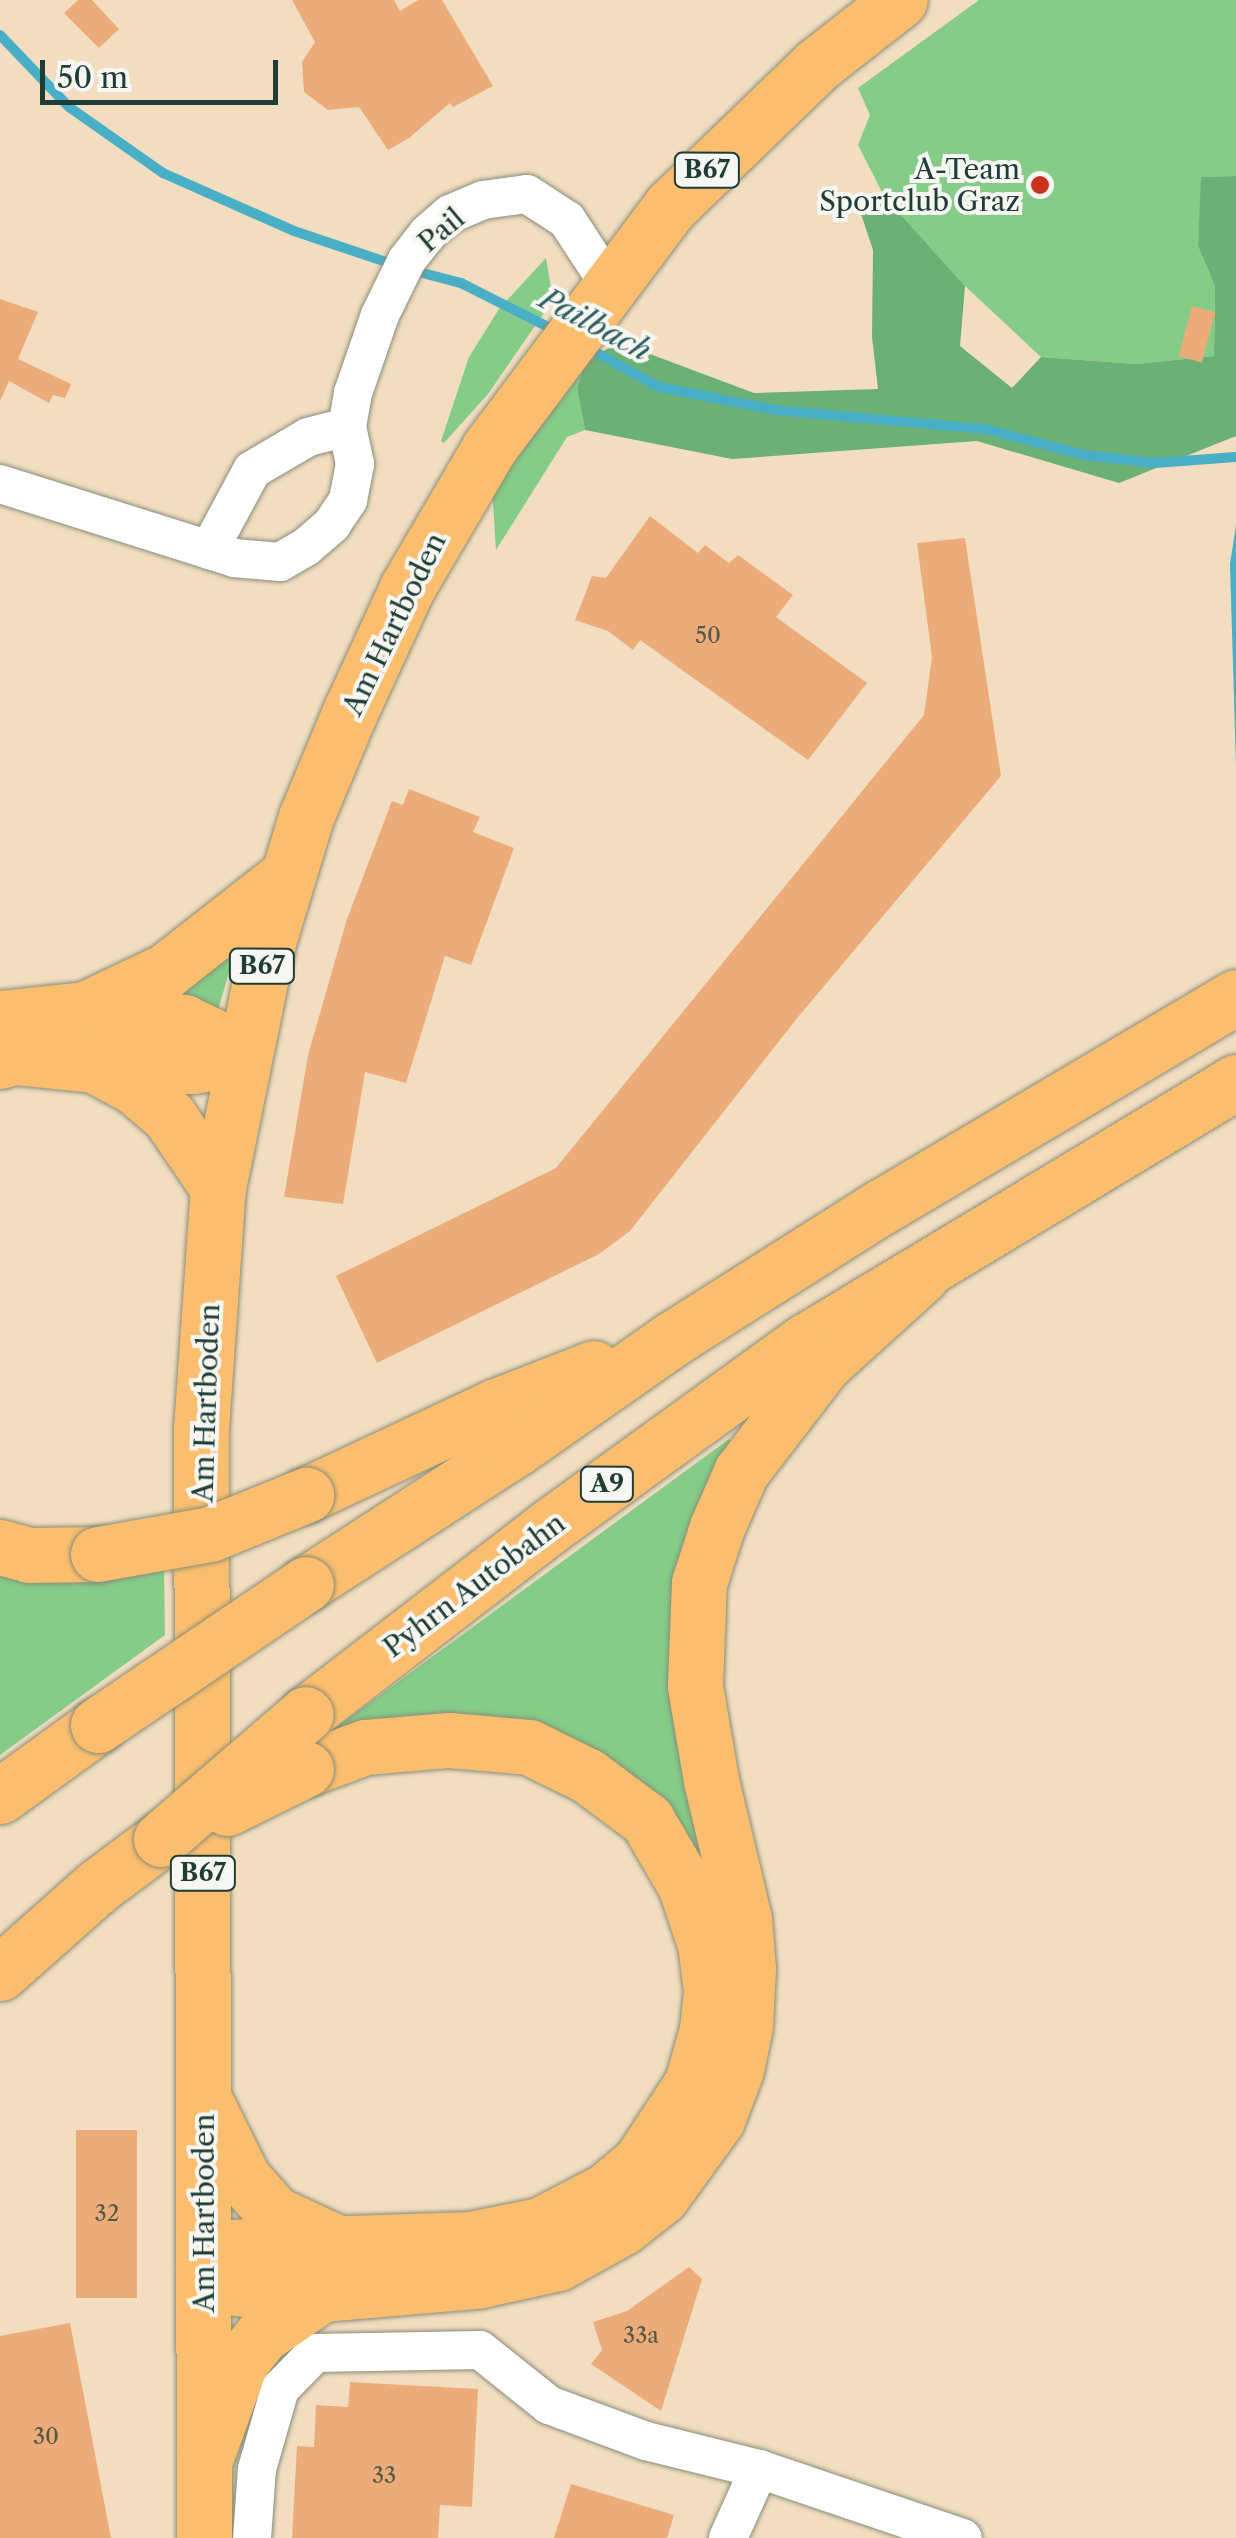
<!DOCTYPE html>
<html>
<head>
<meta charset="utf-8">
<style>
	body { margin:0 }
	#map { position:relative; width:1236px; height:2538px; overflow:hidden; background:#f2ddc0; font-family:"Libre Caslon Text",serif }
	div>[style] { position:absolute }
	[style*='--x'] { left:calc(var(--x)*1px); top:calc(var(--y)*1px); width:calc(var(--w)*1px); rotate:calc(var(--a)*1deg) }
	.green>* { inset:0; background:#84cc88 }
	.forest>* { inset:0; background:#6bb074 }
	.water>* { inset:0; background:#48afc7 }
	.stream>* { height:10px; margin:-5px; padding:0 5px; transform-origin:5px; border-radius:5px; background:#48afc7 }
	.building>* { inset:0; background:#ecac7a; transform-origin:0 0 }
	.roads { filter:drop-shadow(0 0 2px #888d7a) drop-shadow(0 0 2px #888d7a) }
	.street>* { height:38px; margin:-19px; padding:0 19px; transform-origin:19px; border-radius:19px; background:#fff }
	.primary>* { height:55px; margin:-27.5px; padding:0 27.5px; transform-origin:27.5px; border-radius:27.5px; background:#fbbe6e }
	.highway>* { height:55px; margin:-27.5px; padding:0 27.5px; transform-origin:27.5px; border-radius:27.5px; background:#fbbe6e }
	.bridges { filter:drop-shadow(0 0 2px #888d7a) drop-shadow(0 0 2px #888d7a) }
	.highway-bridge>* { height:55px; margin:-27.5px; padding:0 27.5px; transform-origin:27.5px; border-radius:27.5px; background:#fbbe6e }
	.dots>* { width:28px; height:28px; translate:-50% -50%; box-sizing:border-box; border:5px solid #f6f6f2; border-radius:50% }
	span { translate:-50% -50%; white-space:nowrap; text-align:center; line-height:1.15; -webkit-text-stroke:8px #f6f6f2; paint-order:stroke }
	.number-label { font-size:22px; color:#525946 }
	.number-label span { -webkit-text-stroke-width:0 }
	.shield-label span { padding:2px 8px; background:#f6f6f2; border:2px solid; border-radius:8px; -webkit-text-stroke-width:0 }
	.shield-label { font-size:25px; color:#1f3d34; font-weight:700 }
	.poi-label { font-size:28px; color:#1f3d34 }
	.right { translate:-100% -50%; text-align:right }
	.street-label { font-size:28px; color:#1f3d34 }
	.water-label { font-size:30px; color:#2b5f60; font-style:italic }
	.scale { position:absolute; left:40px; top:60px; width:238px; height:45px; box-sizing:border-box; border:5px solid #1f3d34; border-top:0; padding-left:12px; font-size:30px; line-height:35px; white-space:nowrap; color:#1f3d34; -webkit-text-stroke:8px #f6f6f2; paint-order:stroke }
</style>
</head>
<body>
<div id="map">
	<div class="green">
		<i style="clip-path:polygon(979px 0,1236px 0,1236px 176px,1202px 177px,1198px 246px,1215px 286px,1214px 356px,1136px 364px,1041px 357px,965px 286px,884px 196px,858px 145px,870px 115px,858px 88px)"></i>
		<i style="clip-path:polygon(546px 258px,551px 288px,546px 310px,488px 394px,444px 443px,441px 441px,469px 357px,499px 309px)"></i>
		<i style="clip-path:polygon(597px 322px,577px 388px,585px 430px,567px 437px,496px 550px,492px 488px)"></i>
		<i style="clip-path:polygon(237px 944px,217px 1014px,152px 998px)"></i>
		<i style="clip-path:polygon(729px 1439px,735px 1451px,698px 1517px,675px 1612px,681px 1711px,726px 1913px,735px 1979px,727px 2051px,703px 2121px,685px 2152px,644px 2193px,569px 2239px,530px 2252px,447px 2267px,250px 2275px,243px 2265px,478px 2254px,557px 2237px,598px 2215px,630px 2191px,665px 2158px,686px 2130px,718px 2049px,725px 1984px,722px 1949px,706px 1888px,662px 1815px,628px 1784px,589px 1758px,529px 1733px,472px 1724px,427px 1724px,352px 1737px,312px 1751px,319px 1740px)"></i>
		<i style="clip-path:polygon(0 1569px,164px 1569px,165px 1635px,0 1755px)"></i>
	</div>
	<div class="forest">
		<i style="clip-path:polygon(1236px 176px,1236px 436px,1119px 483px,977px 441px,732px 459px,585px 430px,577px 388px,585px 363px,618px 342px,754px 393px,878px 389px,872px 337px,873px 250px,859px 208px,884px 196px,965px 286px,960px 346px,1012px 388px,1041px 357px,1136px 364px,1214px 356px,1215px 286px,1198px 246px,1201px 177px)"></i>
	</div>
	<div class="water">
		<i style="clip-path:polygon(1236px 525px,1236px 766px,1230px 564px)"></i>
	</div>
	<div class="stream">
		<i style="--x:0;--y:35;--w:100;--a:46.2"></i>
		<i style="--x:69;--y:107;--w:115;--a:35.1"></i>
		<i style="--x:163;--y:173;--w:143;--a:23.9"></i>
		<i style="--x:294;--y:231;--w:107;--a:18.6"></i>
		<i style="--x:411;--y:270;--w:52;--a:14.6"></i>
		<i style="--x:461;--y:283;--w:106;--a:26.8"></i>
		<i style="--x:584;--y:346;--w:85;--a:28.7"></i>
		<i style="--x:659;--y:387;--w:118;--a:11.2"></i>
		<i style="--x:775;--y:410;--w:211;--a:5.2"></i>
		<i style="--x:985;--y:429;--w:102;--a:14.7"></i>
		<i style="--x:1084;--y:455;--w:71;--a:6.4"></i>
		<i style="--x:1155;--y:463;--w:81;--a:-4.2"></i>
	</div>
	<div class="building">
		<i style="clip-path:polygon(78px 0,92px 0,119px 29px,99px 48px,64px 13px)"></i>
		<i style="clip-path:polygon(292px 0,394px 0,400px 11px,418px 0,442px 0,493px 86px,453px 107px,450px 103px,409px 138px,388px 150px,359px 107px,328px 110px,304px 92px,302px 62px,315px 42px)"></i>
		<i style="clip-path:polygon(0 299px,38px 312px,18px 359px,71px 384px,65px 398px,53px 395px,49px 403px,9px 381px,0 401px)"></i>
		<i style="left:1192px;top:306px;width:24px;height:52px;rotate:15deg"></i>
		<i style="clip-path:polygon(650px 516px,698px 553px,705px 545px,729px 563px,738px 555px,793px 595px,776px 617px,867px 683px,808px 760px,640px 640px,633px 650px,608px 631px,575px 620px,592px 576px,606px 578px)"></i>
		<i style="clip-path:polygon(965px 538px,1001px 776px,798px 1017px,630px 1231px,599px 1254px,377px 1363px,336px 1276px,556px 1168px,924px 715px,932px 657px,917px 543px)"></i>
		<i style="clip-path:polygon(409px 789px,480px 817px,473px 832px,514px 848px,471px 965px,445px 956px,406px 1083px,365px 1072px,343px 1204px,284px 1197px,308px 1055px,347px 919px,392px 801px,403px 805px)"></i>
		<i style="left:76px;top:2130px;width:61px;height:168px"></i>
		<i style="clip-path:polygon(689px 2267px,702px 2279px,661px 2411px,591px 2364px,602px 2350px,593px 2322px,627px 2311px)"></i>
		<i style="clip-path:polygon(70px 2323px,111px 2538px,0 2538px,0 2336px)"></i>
		<i style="clip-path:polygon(350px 2382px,478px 2389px,472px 2507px,440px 2505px,438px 2538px,292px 2538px,297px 2446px,314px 2447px,316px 2405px,348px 2407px)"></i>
		<i style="clip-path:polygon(571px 2484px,674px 2515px,667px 2538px,554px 2538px)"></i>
	</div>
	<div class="roads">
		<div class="street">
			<i style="--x:0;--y:484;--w:245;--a:17.5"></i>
			<i style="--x:234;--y:558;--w:46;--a:5"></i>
			<i style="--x:280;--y:562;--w:30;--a:-30"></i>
			<i style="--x:306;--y:547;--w:35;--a:-41"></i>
			<i style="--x:332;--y:524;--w:29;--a:-56"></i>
			<i style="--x:348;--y:500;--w:37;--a:-79"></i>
			<i style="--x:355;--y:464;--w:38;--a:-102"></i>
			<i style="--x:347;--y:427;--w:35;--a:-80"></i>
			<i style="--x:353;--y:393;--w:83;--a:-70.9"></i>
			<i style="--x:380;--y:315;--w:61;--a:-63.9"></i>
			<i style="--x:407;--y:260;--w:34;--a:-52"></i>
			<i style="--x:428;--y:233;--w:29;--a:-41"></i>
			<i style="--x:450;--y:214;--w:36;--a:-23"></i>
			<i style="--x:483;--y:200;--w:44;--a:-7.8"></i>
			<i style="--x:527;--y:194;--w:48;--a:33"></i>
			<i style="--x:567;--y:220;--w:79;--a:56.9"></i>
			<i style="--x:209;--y:550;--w:91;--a:-61.7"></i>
			<i style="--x:252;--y:470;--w:65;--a:-30.5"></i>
			<i style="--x:308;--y:437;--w:40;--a:-14.4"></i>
			<i style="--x:252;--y:2538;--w:69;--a:-85.9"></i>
			<i style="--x:257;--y:2469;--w:83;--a:-74"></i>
			<i style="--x:280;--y:2389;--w:50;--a:-45.8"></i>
			<i style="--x:315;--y:2353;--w:165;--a:-1"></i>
			<i style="--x:480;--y:2350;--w:88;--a:38.6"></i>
			<i style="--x:549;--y:2405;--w:103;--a:20.4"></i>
			<i style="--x:646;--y:2441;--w:116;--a:13.9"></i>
			<i style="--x:759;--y:2469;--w:215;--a:18.7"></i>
			<i style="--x:728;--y:2538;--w:76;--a:-65.8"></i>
		</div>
		<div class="primary">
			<i style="--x:204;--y:2538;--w:1109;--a:-90.15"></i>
			<i style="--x:201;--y:1429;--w:242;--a:-86"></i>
			<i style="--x:218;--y:1188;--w:251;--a:-78.5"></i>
			<i style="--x:268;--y:942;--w:131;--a:-73.1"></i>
			<i style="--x:306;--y:817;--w:114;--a:-67.3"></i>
			<i style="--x:350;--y:712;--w:136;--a:-65.3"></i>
			<i style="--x:407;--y:588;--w:162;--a:-59.6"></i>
			<i style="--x:489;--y:448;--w:303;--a:-53.1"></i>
			<i style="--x:671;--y:206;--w:203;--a:-44"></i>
			<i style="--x:817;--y:65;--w:105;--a:-38.1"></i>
		</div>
		<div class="highway">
			<i style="--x:85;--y:1009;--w:91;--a:-25.4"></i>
			<i style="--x:167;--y:970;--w:154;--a:-38.1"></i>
			<i style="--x:0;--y:1018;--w:85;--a:-6"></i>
			<i style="--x:85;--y:1009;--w:100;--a:7.5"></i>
			<i style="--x:184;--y:1022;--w:30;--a:26"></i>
			<i style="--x:211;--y:1035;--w:38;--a:37"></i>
			<i style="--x:0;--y:1061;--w:15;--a:-16"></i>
			<i style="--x:14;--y:1057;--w:80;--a:5.7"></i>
			<i style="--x:94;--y:1065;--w:98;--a:0.6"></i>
			<i style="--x:192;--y:1066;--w:50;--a:-9.3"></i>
			<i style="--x:94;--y:1065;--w:47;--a:28.2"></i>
			<i style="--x:135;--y:1087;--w:45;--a:40.5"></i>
			<i style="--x:169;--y:1116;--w:87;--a:55.8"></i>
			<i style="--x:306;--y:1495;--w:208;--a:-25.1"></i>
			<i style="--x:494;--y:1407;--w:107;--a:-21.3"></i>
			<i style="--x:0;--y:1547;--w:30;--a:15"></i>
			<i style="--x:29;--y:1555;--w:69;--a:-0.8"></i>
			<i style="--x:306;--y:1584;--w:252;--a:-32.9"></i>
			<i style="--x:518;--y:1447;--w:188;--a:-35"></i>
			<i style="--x:672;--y:1339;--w:247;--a:-32.3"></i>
			<i style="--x:881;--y:1207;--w:412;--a:-30.6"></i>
			<i style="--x:306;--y:1714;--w:308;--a:-37.6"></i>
			<i style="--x:550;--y:1526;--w:316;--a:-35.9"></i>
			<i style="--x:806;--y:1341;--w:502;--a:-31.06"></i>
			<i style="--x:306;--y:1769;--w:63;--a:-20.4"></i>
			<i style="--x:365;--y:1747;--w:84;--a:-4.8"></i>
			<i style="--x:449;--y:1740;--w:80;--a:5"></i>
			<i style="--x:529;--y:1747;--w:66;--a:26.2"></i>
			<i style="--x:588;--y:1776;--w:74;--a:36.7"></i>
			<i style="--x:647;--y:1820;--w:75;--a:59.7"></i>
			<i style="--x:685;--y:1885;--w:62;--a:71.3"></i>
			<i style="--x:705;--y:1944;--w:47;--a:82.7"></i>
			<i style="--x:711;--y:1991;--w:38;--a:96"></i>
			<i style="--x:707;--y:2029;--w:56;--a:105.5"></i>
			<i style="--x:692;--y:2083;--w:95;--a:123.4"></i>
			<i style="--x:640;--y:2162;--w:43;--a:139.7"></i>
			<i style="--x:607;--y:2190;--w:76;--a:152.4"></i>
			<i style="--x:540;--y:2225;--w:71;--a:168.7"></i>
			<i style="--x:470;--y:2239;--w:235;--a:178.1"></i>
			<i style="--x:235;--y:2247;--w:37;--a:151"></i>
			<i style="--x:203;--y:2265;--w:41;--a:34.1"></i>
			<i style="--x:237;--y:2288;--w:36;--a:8"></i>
			<i style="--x:273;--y:2293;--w:49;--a:1.2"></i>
			<i style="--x:322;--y:2294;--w:156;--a:-4.8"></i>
			<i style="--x:477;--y:2281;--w:83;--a:-12.5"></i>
			<i style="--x:558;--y:2263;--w:74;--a:-29"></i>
			<i style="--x:623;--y:2227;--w:48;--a:-38.3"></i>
			<i style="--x:661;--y:2197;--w:95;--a:-54"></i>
			<i style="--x:717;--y:2120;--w:53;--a:-69.2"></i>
			<i style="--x:736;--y:2070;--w:45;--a:-78.4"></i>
			<i style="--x:745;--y:2026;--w:58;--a:-87"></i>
			<i style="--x:748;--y:1968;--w:49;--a:-94.7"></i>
			<i style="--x:744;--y:1919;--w:143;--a:-103.4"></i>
			<i style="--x:711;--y:1780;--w:95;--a:-99.7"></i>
			<i style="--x:695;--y:1686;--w:103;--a:-87.8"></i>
			<i style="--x:699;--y:1583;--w:59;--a:-72.2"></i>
			<i style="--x:717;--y:1527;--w:60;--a:-66.4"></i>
			<i style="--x:741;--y:1472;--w:136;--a:-52.5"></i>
			<i style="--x:824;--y:1364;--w:132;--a:-42.2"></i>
			<i style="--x:0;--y:1796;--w:121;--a:-35.9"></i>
			<i style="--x:0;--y:1973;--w:131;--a:-41.6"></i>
			<i style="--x:98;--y:1886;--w:79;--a:-36.7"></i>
			<i style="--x:204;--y:2099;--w:88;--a:63.7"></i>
			<i style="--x:243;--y:2178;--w:48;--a:48.4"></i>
			<i style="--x:275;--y:2214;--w:67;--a:24.7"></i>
			<i style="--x:204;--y:2462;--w:105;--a:-70"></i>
			<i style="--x:240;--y:2363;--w:36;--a:-52"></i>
			<i style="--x:262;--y:2335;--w:73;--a:-34.3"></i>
		</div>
	</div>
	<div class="bridges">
		<div class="highway-bridge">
			<i style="--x:98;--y:1554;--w:114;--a:-10.1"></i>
			<i style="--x:210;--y:1534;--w:104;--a:-22.1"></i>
			<i style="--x:98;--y:1725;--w:251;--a:-34.1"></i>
			<i style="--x:227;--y:1808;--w:88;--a:-26.3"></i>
			<i style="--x:161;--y:1839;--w:191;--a:-40.8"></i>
		</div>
	</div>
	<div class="dots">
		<i style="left:1040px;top:185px;background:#c8321e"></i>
	</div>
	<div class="number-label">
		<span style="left:708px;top:636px">50</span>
		<span style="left:107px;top:2214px">32</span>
		<span style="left:641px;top:2336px">33a</span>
		<span style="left:46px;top:2437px">30</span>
		<span style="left:384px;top:2476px">33</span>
	</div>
	<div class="shield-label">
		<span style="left:707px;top:170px">B67</span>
		<span style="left:262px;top:966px">B67</span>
		<span style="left:607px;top:1484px">A9</span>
		<span style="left:203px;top:1873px">B67</span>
	</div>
	<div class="poi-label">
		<span class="right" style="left:1020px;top:185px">A-Team<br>Sportclub Graz</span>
	</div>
	<div class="street-label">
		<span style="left:441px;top:230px;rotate:-40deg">Pail</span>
		<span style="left:394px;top:624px;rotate:-64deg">Am Hartboden</span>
		<span style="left:206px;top:1403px;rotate:-88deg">Am Hartboden</span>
		<span style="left:474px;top:1585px;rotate:-37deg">Pyhrn Autobahn</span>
		<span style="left:204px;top:2213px;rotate:-90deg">Am Hartboden</span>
	</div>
	<div class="water-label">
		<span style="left:595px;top:325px;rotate:28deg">Pailbach</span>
	</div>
	<div class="scale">50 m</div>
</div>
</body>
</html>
